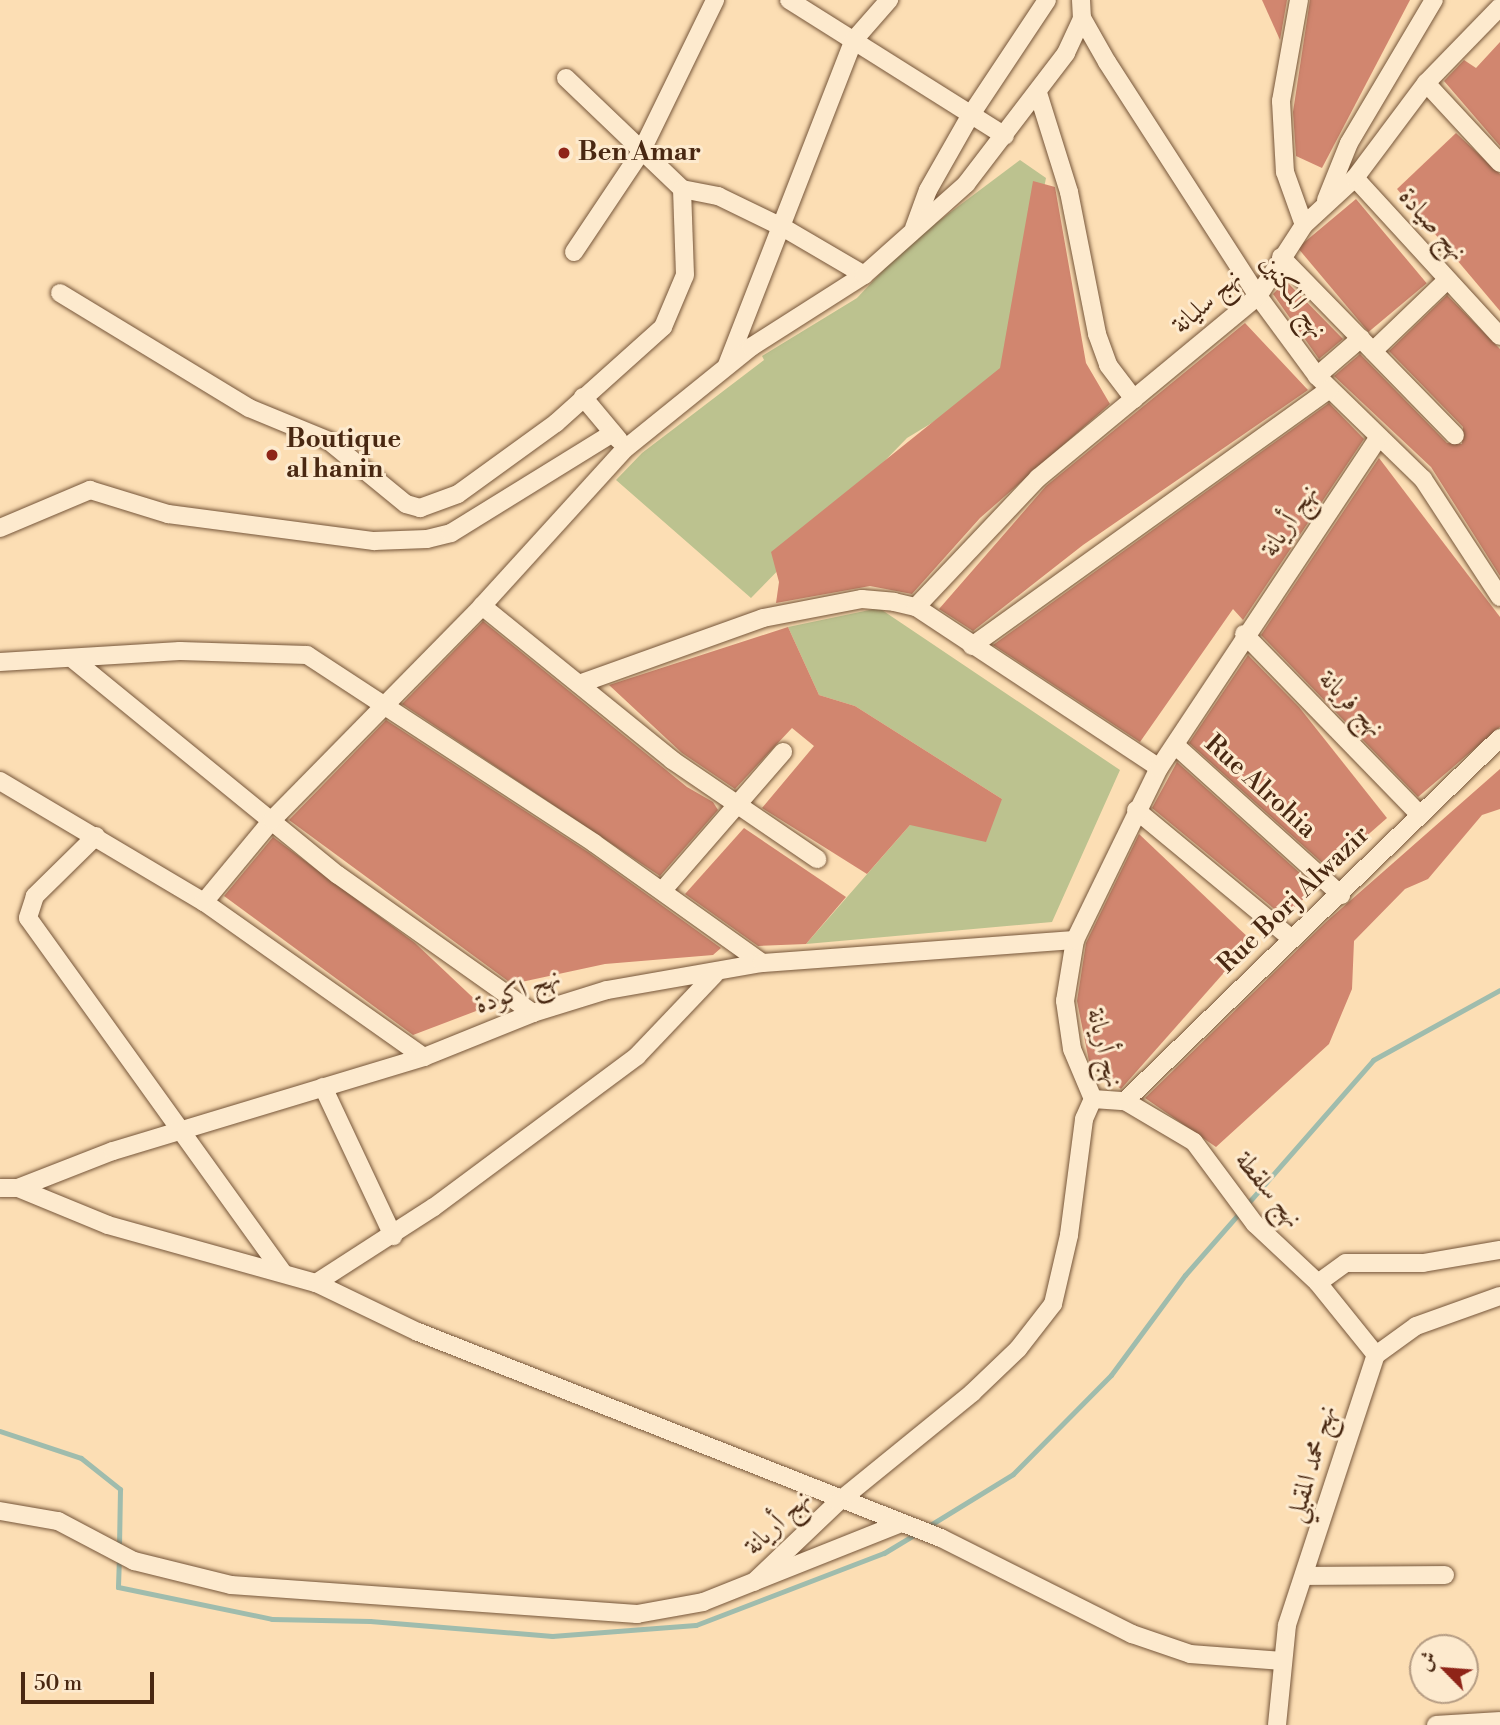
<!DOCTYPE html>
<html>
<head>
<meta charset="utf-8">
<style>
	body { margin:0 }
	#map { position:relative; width:1500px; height:1725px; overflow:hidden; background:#fcdeb4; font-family:"Libre Bodoni",Amiri,serif }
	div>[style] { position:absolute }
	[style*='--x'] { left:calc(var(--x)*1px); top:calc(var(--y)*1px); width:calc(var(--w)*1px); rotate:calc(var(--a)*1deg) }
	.green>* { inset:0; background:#bcc28f }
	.stream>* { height:5px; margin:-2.5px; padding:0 2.5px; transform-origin:2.5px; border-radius:2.5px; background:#9fbcad }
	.building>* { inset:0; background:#d1866f; transform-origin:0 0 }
	.roads { filter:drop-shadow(0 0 2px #76563a) drop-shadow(0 0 2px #76563a) }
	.street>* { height:18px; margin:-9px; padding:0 9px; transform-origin:9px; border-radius:9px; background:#fdeace }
	.dots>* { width:19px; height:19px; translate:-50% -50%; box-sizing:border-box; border:4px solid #fdeace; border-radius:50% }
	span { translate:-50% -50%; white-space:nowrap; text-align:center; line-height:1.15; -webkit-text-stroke:6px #fdeace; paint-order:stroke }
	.poi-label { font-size:26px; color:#492812; font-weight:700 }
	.left { translate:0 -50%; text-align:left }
	.street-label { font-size:26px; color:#492812 }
	.north { position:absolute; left:1409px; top:1634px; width:70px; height:70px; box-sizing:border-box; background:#fdeace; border:2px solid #b59c83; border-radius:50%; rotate:295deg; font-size:19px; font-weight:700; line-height:28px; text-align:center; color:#492812 }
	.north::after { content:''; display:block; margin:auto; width:24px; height:32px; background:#8f2418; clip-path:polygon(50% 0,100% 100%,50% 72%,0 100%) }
	.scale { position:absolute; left:21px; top:1672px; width:133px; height:32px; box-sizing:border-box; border:4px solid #492812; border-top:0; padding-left:9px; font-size:21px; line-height:24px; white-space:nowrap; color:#492812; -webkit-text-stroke:5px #fdeace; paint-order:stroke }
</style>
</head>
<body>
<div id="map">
	<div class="green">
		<i style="clip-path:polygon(1020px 160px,1046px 178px,1016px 328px,1013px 374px,907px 438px,751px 598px,616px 480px,642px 453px,764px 360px,762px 356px,857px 298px,908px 244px)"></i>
		<i style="clip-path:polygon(879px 608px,1120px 770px,1052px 922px,806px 944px,910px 825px,1002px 799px,855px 706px,819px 695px,788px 627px)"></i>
	</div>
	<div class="stream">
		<i style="--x:0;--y:1431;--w:85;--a:18.4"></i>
		<i style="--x:81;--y:1458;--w:50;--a:38.5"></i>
		<i style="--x:120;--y:1489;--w:58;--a:91"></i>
		<i style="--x:927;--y:1527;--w:101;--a:-31.6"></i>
		<i style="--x:1013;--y:1474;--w:139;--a:-45.3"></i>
		<i style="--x:1111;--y:1375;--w:124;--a:-53.5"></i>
		<i style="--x:1185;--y:1275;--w:286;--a:-48.8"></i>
		<i style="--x:1373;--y:1060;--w:145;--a:-28.9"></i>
		<i style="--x:119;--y:1557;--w:30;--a:92"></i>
		<i style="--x:118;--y:1587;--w:157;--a:11.7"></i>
		<i style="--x:272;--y:1619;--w:98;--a:1.2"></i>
		<i style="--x:370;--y:1621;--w:183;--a:4.7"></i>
		<i style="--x:552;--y:1636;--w:144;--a:-4.4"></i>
		<i style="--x:696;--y:1625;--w:201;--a:-21"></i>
		<i style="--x:884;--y:1553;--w:37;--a:-31"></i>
	</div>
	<div class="building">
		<i style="clip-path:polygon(1262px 0,1287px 0,1280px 40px)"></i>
		<i style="clip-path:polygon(1310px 0,1410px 0,1322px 168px,1296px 156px,1293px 112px)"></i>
		<i style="clip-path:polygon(1500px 42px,1500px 146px,1444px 81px,1464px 60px,1476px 68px)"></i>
		<i style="clip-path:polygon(1456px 133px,1500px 174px,1500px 311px,1397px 189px)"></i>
		<i style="clip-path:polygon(1033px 181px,1055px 187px,1086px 363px,1110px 404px,980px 518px,912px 594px,870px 586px,776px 603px,779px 582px,771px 552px,1000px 368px)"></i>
		<i style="left:1356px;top:199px;width:110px;height:76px;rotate:50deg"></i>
		<i style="clip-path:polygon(1286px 281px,1343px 339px,1319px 359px,1273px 294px)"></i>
		<i style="clip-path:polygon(1447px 295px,1500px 349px,1500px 576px,1431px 467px,1334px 376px,1360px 354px,1447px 443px,1462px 444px,1463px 427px,1389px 351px)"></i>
		<i style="clip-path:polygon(1245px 323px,1308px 390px,1083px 545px,973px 631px,939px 609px,1046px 486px)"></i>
		<i style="clip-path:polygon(1329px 403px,1364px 439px,1243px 620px,1233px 609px,1140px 742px,993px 645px)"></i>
		<i style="clip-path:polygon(1379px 458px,1500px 617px,1500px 727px,1418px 797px,1261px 635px)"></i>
		<i style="clip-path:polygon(483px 621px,687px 787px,713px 802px,718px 810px,660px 876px,402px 704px)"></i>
		<i style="clip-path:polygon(788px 627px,819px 695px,855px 706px,1002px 799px,986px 842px,910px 825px,867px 874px,762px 808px,814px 746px,792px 728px,735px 789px,682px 753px,609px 685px)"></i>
		<i style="clip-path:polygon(1248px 655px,1299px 707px,1387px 818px,1329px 869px,1189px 743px)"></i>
		<i style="clip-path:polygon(386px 720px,588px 852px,721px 948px,713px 955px,605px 964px,512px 984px,289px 820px)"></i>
		<i style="clip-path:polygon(1177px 762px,1312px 884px,1305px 890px,1309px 894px,1284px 917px,1152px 808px)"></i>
		<i style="clip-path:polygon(1500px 769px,1500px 809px,1482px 815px,1428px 879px,1405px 889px,1354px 941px,1352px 989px,1329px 1044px,1216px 1147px,1145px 1098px,1326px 922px)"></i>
		<i style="clip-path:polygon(744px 828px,846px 897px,806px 944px,758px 946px,685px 894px)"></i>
		<i style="clip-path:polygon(1139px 834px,1252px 941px,1121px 1089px,1089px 1061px,1077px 1001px,1086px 943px)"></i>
		<i style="clip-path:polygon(273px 837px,415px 943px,484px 1008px,413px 1035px,224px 896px)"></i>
	</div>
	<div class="roads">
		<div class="street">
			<i style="--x:789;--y:0;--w:255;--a:32.2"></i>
			<i style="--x:1081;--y:0;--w:18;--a:87"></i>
			<i style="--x:1082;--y:18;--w:51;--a:60.4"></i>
			<i style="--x:1107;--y:62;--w:278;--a:57.2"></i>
			<i style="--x:1258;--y:296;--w:99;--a:53.6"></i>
			<i style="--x:1317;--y:376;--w:148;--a:44.2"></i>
			<i style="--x:1423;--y:479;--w:141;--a:56.9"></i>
			<i style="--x:1299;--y:0;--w:103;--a:100.1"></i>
			<i style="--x:1281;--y:101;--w:71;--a:86.8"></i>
			<i style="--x:1285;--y:172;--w:56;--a:70.3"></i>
			<i style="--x:566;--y:78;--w:161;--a:43.7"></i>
			<i style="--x:682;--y:189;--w:37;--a:11"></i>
			<i style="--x:718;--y:196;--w:73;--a:25.9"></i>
			<i style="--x:784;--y:228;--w:93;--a:30.4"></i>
			<i style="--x:1426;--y:83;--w:109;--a:47.2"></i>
			<i style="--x:1038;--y:93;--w:104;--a:72.6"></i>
			<i style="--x:1069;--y:192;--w:145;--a:78.8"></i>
			<i style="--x:1097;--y:334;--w:33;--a:70"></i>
			<i style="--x:1108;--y:365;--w:43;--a:52.6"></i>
			<i style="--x:1355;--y:178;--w:214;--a:47.5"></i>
			<i style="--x:1326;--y:200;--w:61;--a:-68"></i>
			<i style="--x:1349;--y:143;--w:166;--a:-59.3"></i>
			<i style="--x:914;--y:228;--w:40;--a:-69.8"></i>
			<i style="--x:928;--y:190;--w:85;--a:-60.4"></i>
			<i style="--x:970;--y:116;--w:139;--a:-56.4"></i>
			<i style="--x:574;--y:252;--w:120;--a:-56.2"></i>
			<i style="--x:641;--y:152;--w:169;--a:-64"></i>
			<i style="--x:1281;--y:257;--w:249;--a:45.7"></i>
			<i style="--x:60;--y:293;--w:221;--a:31.3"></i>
			<i style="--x:249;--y:408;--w:87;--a:22.4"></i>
			<i style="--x:329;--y:441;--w:99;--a:39.3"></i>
			<i style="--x:406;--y:504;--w:15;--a:16"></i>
			<i style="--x:420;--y:508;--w:40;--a:-20.2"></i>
			<i style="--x:458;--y:494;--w:121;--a:-35.9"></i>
			<i style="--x:556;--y:423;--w:144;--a:-41.9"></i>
			<i style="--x:663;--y:327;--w:56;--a:-67.1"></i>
			<i style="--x:685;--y:275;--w:86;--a:-92"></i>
			<i style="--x:1373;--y:351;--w:103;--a:-43.8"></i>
			<i style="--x:727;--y:365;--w:348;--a:-68.7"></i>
			<i style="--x:853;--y:41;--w:55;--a:-48.7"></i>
			<i style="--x:1317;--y:376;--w:58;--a:-40.8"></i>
			<i style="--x:583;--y:397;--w:56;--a:50.1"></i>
			<i style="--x:0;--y:528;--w:98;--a:-22.9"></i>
			<i style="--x:90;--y:490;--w:82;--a:17.1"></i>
			<i style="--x:168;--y:514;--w:208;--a:7.5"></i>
			<i style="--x:374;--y:541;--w:53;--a:-2.2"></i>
			<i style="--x:427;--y:539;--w:25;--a:-14"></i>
			<i style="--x:451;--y:533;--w:190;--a:-31.7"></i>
			<i style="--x:482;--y:606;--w:245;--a:39"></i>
			<i style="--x:672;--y:760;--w:176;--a:34.3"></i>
			<i style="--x:916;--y:607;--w:178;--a:-46.6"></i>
			<i style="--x:1038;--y:478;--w:286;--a:-39.6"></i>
			<i style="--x:1258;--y:296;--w:85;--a:-57.1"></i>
			<i style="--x:1304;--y:225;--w:69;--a:-42.7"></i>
			<i style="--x:1355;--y:178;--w:119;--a:-53.2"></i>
			<i style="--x:1426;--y:83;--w:106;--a:-45.8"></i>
			<i style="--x:1244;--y:634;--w:251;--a:45.8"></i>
			<i style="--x:972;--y:646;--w:440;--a:-35.7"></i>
			<i style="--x:74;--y:660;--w:340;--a:39.2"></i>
			<i style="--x:338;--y:875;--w:239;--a:35.3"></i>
			<i style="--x:0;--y:662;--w:180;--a:-3.5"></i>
			<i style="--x:180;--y:651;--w:127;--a:1.8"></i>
			<i style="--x:307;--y:655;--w:343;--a:33.2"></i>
			<i style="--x:594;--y:843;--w:206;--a:35.5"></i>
			<i style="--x:579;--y:684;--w:195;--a:-19.7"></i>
			<i style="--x:763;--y:618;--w:101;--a:-10.9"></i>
			<i style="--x:862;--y:599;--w:32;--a:5"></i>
			<i style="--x:894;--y:602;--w:23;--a:13"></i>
			<i style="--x:916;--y:607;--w:291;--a:33.5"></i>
			<i style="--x:1175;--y:745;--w:224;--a:42.1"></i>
			<i style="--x:0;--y:781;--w:237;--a:30.7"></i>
			<i style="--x:204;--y:902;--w:269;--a:35.2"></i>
			<i style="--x:1136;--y:810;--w:201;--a:39.6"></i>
			<i style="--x:96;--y:836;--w:86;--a:135.5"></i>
			<i style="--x:35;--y:896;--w:23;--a:108"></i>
			<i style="--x:28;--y:918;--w:436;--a:54.3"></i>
			<i style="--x:663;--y:890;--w:183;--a:-49"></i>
			<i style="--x:204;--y:902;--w:107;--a:-50.3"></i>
			<i style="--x:272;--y:820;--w:300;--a:-45.5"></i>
			<i style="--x:482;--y:606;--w:214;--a:-47.7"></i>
			<i style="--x:626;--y:448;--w:161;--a:-38.9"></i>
			<i style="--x:751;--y:347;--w:134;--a:-32.5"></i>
			<i style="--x:864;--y:275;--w:137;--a:-41.7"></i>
			<i style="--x:966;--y:184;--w:165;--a:-52.6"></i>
			<i style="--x:1066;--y:53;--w:38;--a:-65"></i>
			<i style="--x:323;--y:1087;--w:165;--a:64.8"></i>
			<i style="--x:1093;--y:1099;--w:32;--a:4"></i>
			<i style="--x:1125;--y:1101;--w:80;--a:30.7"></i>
			<i style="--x:1194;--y:1142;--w:102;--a:53.4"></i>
			<i style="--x:1255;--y:1224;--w:86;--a:43.1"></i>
			<i style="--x:1318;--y:1283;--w:92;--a:51.1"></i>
			<i style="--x:1125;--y:1101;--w:522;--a:-44.07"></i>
			<i style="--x:0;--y:1188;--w:18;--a:0"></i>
			<i style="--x:18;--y:1188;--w:102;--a:-21.3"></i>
			<i style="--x:113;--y:1151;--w:325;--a:-16.8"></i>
			<i style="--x:424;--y:1057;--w:118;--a:-22"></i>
			<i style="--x:533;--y:1013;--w:77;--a:-17.3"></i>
			<i style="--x:607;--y:990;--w:157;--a:-9.9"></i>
			<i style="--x:762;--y:963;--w:314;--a:-4.2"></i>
			<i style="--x:18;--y:1188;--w:97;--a:22.3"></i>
			<i style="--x:108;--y:1225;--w:216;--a:15.6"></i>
			<i style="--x:316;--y:1283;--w:113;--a:25.7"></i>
			<i style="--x:418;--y:1332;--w:562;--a:21.5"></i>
			<i style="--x:941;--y:1538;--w:214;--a:26.7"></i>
			<i style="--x:1132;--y:1634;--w:61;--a:19"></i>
			<i style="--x:1190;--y:1654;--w:93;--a:4.3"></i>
			<i style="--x:316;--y:1283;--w:140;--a:-32.8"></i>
			<i style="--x:434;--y:1207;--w:253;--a:-36.6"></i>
			<i style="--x:637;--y:1056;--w:113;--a:-46.4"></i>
			<i style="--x:1318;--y:1283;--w:34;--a:-36"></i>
			<i style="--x:1346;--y:1263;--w:77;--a:0"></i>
			<i style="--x:1423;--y:1263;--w:78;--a:-9.6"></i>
			<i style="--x:0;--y:1511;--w:59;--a:9.8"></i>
			<i style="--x:58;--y:1521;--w:86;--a:27.8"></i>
			<i style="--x:134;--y:1561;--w:100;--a:13.9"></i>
			<i style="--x:231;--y:1585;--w:407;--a:4.1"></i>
			<i style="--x:637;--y:1614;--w:67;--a:-10.3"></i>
			<i style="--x:703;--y:1602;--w:211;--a:-21.7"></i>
			<i style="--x:1305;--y:1576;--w:140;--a:-0.4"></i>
			<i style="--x:754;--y:1582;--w:116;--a:-43.6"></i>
			<i style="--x:838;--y:1502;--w:173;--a:-39.1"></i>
			<i style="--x:972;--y:1393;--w:64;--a:-43.7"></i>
			<i style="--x:1018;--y:1349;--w:57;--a:-52.1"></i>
			<i style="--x:1053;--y:1304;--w:71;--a:-76.9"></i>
			<i style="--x:1069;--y:1235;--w:117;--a:-82.6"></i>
			<i style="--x:1084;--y:1119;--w:22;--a:-66"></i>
			<i style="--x:1093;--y:1099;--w:54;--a:-112.8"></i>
			<i style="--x:1072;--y:1049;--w:49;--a:-98.3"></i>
			<i style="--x:1065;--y:1001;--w:62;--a:-80.7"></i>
			<i style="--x:1075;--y:940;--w:191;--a:-64"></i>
			<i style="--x:1159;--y:768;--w:397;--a:-56.4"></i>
			<i style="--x:1277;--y:1725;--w:100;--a:-84.3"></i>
			<i style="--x:1287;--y:1625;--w:284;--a:-71.8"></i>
			<i style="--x:1376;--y:1355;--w:49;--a:-35.9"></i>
			<i style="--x:1416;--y:1326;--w:89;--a:-19.7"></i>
			<i style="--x:1436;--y:1725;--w:64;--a:-3.6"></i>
		</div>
	</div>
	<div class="dots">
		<i style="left:564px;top:153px;background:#8f2418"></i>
		<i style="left:272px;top:455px;background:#8f2418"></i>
	</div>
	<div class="poi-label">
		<span class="left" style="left:578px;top:153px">Ben Amar</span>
		<span class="left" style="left:286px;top:455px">Boutique<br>al hanin</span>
	</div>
	<div class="street-label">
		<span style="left:1432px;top:225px;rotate:48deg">نهج صيادة</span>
		<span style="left:1293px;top:297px;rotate:55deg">نهج المكنين</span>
		<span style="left:1207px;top:302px;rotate:-42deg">نهج سليانة</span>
		<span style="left:1290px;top:521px;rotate:-56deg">نهج أريانة</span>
		<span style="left:1351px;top:704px;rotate:46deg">نهج فريانة</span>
		<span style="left:1260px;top:787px;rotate:42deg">Rue Alrohia</span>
		<span style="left:1294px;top:900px;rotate:-44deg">Rue Borj Alwazir</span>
		<span style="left:518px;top:992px;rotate:-20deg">نهج اكودة</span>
		<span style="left:1104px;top:1048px;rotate:76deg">نهج أريانة</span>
		<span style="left:1268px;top:1190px;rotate:51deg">نهج سلقطة</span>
		<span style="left:1312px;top:1464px;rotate:-74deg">نهج محمد المقبلي</span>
		<span style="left:778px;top:1523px;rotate:-44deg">نهج أريانة</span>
	</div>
	<div class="north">ش</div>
	<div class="scale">50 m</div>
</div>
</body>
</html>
